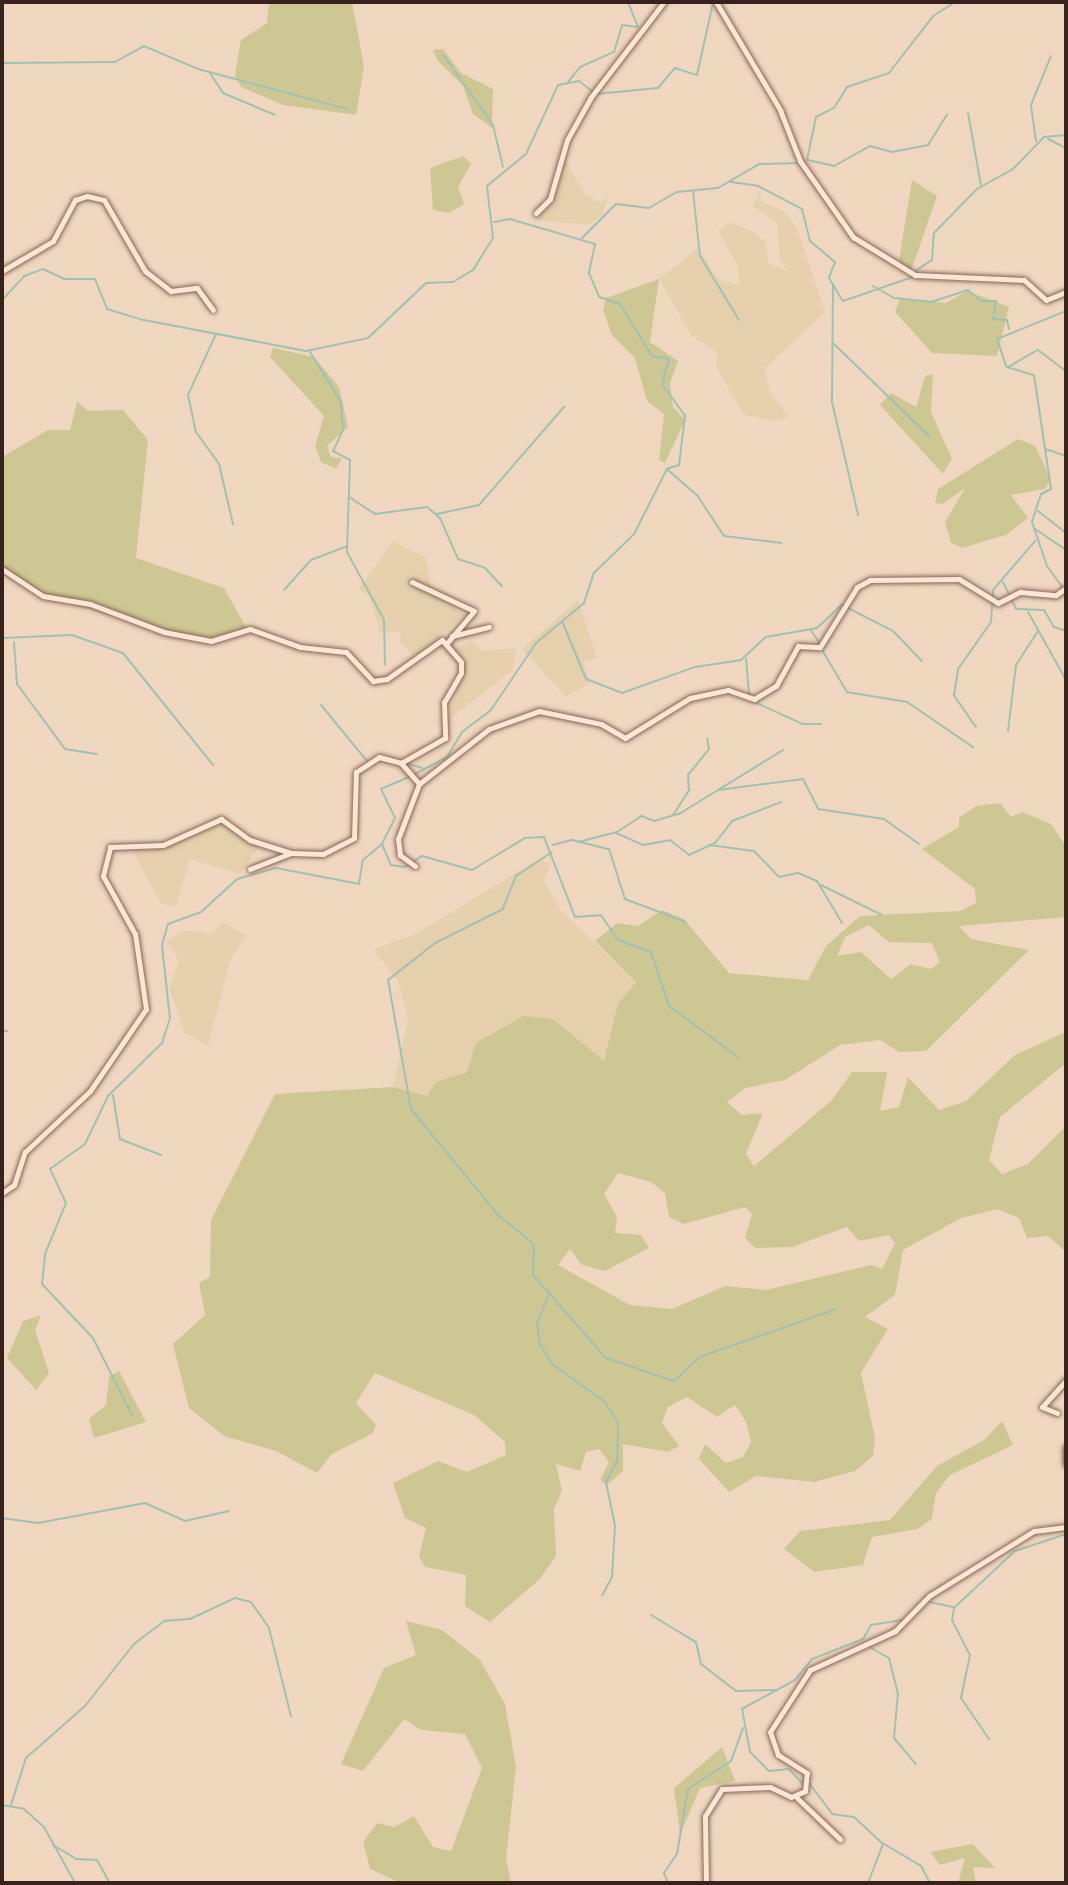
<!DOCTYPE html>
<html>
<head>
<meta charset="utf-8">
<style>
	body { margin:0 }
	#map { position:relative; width:1068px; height:1885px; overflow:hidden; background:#efd7bf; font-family:Spectral,serif }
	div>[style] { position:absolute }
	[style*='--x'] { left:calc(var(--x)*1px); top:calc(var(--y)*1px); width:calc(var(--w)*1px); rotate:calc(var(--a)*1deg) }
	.farmland>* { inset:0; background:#e5d0ac }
	.green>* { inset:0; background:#cdc893 }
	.stream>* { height:2px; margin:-1px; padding:0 1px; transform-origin:1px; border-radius:1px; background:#a2c0b1 }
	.roads { filter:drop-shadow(0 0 2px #886757) drop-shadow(0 0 2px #886757) }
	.minor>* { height:5px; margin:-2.5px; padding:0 2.5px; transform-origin:2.5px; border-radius:2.5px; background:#fae6d2 }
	span { translate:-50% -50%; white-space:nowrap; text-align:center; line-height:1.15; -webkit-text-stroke:8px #f6e3cf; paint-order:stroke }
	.frame { position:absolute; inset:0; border:4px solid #37231c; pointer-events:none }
</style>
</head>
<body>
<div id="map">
	<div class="farmland">
		<i style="clip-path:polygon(562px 156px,585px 194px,602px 203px,610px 190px,602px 215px,589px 225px,531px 220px,553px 206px)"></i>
		<i style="clip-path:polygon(760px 190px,762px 202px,784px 211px,797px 228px,825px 312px,764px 369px,771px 394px,789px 417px,775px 421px,744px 415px,717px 369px,716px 352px,691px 335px,659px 279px,698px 248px,719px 280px,739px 285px,738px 266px,718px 231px,730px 222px,755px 233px,765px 242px,769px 264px,790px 272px,780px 262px,777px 223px,753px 206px)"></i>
		<i style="clip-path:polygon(393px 541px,426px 558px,432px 591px,464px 615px,415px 658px,399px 641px,401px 632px,380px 632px,370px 598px,359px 588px)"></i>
		<i style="clip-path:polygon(578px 600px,597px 658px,583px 662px,590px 683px,566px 697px,522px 649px)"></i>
		<i style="clip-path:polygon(472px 641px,482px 651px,516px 648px,513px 670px,448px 720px,461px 674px,453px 649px)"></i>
		<i style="clip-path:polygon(216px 818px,261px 845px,240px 874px,190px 859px,176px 906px,161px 904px,130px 846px,157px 846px)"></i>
		<i style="clip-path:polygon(537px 860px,551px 863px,544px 880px,560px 909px,636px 982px,618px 1004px,611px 1054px,599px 1061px,513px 1027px,493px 1033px,467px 1072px,436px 1082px,427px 1096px,393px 1087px,408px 1018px,398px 981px,373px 950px,417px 933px)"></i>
		<i style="clip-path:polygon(223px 922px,246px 935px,230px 961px,208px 1046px,185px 1033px,169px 989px,179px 961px,167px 942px,184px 930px,212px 934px)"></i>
	</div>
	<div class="green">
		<i style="clip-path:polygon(269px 2px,352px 2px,364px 66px,356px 115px,283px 105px,241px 87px,235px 75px,241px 40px,267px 23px)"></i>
		<i style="clip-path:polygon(443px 49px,461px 73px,493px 89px,492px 128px,473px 114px,463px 86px,437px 60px,433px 50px)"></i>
		<i style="clip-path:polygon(463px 156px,471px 164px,458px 187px,464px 204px,449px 213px,433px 210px,430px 168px)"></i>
		<i style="clip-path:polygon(912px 180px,937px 196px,910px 274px,899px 261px)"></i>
		<i style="clip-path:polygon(659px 279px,650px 342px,678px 361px,670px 383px,673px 407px,685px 420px,665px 463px,659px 460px,664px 414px,647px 401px,635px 358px,612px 335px,603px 310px,606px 298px)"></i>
		<i style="clip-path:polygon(967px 291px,1009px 307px,997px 356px,932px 353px,895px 312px,900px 299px,946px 303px)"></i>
		<i style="clip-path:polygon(273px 348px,314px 357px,339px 387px,348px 427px,327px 446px,331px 457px,342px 458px,336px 469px,321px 462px,315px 446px,324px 416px,270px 357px)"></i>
		<i style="clip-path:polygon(933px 374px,931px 412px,952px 459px,943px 474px,880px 405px,891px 393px,916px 407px,925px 376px)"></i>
		<i style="clip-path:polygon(77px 401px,88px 411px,123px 410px,148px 440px,136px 558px,224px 588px,247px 629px,212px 640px,136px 623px,41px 595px,2px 569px,2px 457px,48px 430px,70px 430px)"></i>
		<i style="clip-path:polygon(1018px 439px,1035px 446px,1051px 479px,1045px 489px,1011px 495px,1028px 518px,1006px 535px,962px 548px,951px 543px,945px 522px,965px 488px,943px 504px,935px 503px,938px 489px)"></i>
		<i style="clip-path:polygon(evenodd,1000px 803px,1011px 817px,1022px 812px,1051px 824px,1066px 846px,1066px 917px,959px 926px,971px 939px,1029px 950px,926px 1051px,899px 1052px,880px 1040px,840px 1045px,785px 1080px,746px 1088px,727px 1102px,742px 1115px,763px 1113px,746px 1154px,754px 1166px,831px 1101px,852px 1072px,887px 1072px,880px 1111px,899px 1107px,908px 1077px,939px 1110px,966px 1101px,1015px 1055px,1066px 1032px,1066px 1063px,1000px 1117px,989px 1160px,1002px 1174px,1028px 1164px,1066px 1126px,1066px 1252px,1048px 1236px,1027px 1238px,1019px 1218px,997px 1209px,961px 1218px,903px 1250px,895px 1295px,865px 1317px,888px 1329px,861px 1373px,875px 1438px,873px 1456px,855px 1471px,814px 1482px,756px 1476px,729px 1492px,699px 1459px,705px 1444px,726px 1463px,743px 1457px,751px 1442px,746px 1422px,735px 1405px,717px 1417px,687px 1397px,668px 1407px,662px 1423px,679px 1446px,668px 1452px,623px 1444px,623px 1471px,607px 1485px,600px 1480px,609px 1462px,599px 1449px,586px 1452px,580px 1471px,556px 1464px,562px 1491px,554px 1509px,556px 1556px,539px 1580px,490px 1622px,465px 1606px,466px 1575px,425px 1567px,419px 1556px,426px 1528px,405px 1518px,393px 1483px,438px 1461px,467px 1472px,506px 1455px,505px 1442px,474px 1415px,375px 1373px,356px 1403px,376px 1425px,373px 1433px,332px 1454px,317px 1473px,276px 1451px,224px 1436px,189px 1408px,173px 1344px,205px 1315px,199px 1283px,210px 1277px,211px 1220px,275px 1094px,393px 1087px,427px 1096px,436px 1082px,467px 1072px,476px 1043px,523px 1016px,553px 1019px,604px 1061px,618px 1004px,636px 982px,595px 941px,617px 923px,638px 926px,662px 910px,684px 919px,729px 973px,808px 980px,826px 946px,860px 916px,960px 911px,976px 903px,975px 889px,922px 849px,959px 827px,959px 818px,976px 806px,1000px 803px,869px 925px,889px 942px,932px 943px,940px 962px,931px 969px,911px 964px,891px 979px,861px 952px,837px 956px,845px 937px,869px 925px,1000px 803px,618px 1173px,651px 1182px,665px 1193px,669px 1217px,684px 1224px,745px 1207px,752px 1214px,745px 1238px,755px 1248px,792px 1247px,847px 1227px,859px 1241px,889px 1235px,895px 1243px,882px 1269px,871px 1265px,766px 1290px,725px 1286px,672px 1309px,630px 1305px,558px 1265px,570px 1249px,582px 1265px,605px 1271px,649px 1248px,641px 1235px,615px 1233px,617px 1217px,604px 1194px,618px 1173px)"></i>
		<i style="clip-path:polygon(41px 1315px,35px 1330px,49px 1373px,36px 1390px,7px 1358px,23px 1321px)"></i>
		<i style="clip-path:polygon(119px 1371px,146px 1422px,94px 1438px,89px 1419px,106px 1405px,109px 1377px)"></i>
		<i style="clip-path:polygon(1002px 1421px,1013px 1445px,950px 1475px,936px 1493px,932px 1519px,918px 1529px,872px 1537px,863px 1565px,814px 1572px,784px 1549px,800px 1531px,890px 1520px,937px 1466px,984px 1440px)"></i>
		<i style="clip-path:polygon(406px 1621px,442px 1630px,480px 1660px,505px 1704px,516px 1767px,506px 1859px,511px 1883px,401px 1883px,370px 1869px,363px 1842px,377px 1823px,394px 1827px,414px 1816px,433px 1847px,451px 1851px,482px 1768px,465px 1734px,421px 1730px,404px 1719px,363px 1771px,341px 1764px,384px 1668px,416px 1655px)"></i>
		<i style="clip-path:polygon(722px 1747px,735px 1781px,700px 1788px,680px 1834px,674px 1788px)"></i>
		<i style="clip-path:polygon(973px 1844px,995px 1868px,973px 1867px,976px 1883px,958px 1883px,965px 1858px,940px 1865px,930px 1852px)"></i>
	</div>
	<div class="stream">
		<i style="--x:2;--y:5;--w:5;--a:-37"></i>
		<i style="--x:444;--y:56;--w:85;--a:54.6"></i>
		<i style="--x:493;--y:125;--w:43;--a:76.6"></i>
		<i style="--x:2;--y:63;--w:113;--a:-0.5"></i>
		<i style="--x:115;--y:62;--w:33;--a:-29"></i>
		<i style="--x:144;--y:46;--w:59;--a:23.1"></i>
		<i style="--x:198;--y:69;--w:154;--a:15"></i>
		<i style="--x:210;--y:73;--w:24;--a:57"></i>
		<i style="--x:223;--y:93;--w:56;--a:22.9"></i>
		<i style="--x:568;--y:82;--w:19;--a:-51"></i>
		<i style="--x:580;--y:67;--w:37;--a:-24"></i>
		<i style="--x:614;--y:52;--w:28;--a:-73"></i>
		<i style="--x:622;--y:25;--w:16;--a:7"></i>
		<i style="--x:638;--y:27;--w:27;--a:-112"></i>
		<i style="--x:596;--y:94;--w:62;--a:-5.5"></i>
		<i style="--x:658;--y:88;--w:26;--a:-50"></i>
		<i style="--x:675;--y:68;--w:23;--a:18"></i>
		<i style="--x:697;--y:75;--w:74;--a:-77.5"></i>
		<i style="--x:968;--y:113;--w:73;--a:79.8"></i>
		<i style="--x:1048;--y:139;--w:20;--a:27"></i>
		<i style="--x:1036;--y:141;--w:36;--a:-98"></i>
		<i style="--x:1031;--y:105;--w:53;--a:-67.8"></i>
		<i style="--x:807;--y:160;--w:44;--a:-78.2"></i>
		<i style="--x:816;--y:117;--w:20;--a:-27"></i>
		<i style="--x:834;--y:108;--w:25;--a:-58"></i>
		<i style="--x:847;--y:87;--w:44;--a:-18.4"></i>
		<i style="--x:889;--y:73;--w:72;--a:-52.3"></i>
		<i style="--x:933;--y:16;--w:26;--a:-32"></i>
		<i style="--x:808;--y:160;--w:27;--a:13"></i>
		<i style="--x:834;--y:166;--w:41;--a:-29.1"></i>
		<i style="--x:870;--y:146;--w:23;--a:15"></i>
		<i style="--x:892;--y:152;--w:37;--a:-11"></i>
		<i style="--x:928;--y:145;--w:36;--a:-58"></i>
		<i style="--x:731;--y:182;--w:27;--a:8"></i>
		<i style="--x:758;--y:186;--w:50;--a:27.6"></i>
		<i style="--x:802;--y:209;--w:33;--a:76"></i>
		<i style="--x:810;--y:241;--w:33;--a:40"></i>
		<i style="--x:835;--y:262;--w:17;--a:111"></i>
		<i style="--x:829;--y:278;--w:27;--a:59"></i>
		<i style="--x:843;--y:301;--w:74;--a:-18.9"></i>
		<i style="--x:693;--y:191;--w:65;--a:83.9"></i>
		<i style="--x:700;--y:256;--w:75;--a:58.6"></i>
		<i style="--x:494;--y:222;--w:16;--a:-11"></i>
		<i style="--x:510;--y:219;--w:89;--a:16.4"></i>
		<i style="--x:595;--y:244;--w:30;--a:102"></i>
		<i style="--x:589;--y:273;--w:26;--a:67"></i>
		<i style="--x:599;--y:297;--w:22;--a:18"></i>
		<i style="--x:620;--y:304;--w:61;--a:58.4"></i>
		<i style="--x:652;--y:356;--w:17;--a:10"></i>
		<i style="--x:669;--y:359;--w:26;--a:106"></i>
		<i style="--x:662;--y:384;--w:39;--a:54"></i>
		<i style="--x:685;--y:416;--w:49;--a:97"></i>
		<i style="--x:679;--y:465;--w:13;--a:162"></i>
		<i style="--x:582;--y:238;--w:48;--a:-45"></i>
		<i style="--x:616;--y:204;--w:33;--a:7"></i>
		<i style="--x:649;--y:208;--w:32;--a:-30"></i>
		<i style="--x:677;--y:192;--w:41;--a:-5.6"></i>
		<i style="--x:718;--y:188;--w:48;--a:-30.3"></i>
		<i style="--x:759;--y:164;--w:41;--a:-1.4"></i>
		<i style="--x:914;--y:272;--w:22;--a:-34"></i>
		<i style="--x:932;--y:260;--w:27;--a:-86"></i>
		<i style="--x:934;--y:233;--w:62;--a:-45.7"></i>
		<i style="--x:977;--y:189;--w:41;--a:-29.1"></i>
		<i style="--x:1013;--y:169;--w:45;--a:-45.9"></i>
		<i style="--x:1044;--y:137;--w:22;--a:-5"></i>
		<i style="--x:833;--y:284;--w:118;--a:90.5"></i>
		<i style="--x:832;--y:402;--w:116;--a:77"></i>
		<i style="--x:873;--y:286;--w:24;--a:30"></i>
		<i style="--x:894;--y:298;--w:37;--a:6"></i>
		<i style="--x:931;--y:302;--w:39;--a:-18"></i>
		<i style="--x:968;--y:290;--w:17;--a:40"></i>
		<i style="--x:981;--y:301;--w:15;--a:0"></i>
		<i style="--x:996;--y:301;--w:18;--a:99"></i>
		<i style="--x:993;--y:319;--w:14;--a:4"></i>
		<i style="--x:1007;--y:320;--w:9;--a:77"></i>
		<i style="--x:2;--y:300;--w:33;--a:-47"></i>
		<i style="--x:24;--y:276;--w:20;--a:-20"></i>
		<i style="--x:43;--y:269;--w:23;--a:25"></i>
		<i style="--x:64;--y:279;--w:31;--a:0"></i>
		<i style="--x:95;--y:279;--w:32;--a:68"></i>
		<i style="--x:107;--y:309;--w:39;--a:17"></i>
		<i style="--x:144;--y:320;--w:165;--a:10.8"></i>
		<i style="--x:306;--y:351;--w:63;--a:-11.8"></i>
		<i style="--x:368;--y:338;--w:80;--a:-43.5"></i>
		<i style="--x:426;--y:283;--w:27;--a:-2"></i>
		<i style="--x:453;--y:282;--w:23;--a:-31"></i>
		<i style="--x:473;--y:270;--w:38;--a:-58"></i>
		<i style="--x:493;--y:238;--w:52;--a:-96.6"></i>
		<i style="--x:487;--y:186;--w:50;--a:-39.4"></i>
		<i style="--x:526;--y:154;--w:76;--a:-65.1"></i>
		<i style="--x:558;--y:85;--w:21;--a:-11"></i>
		<i style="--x:579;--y:81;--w:18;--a:38"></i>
		<i style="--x:216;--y:334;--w:67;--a:114.7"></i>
		<i style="--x:188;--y:395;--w:38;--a:78"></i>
		<i style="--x:196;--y:432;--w:39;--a:54"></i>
		<i style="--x:219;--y:464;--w:62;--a:76.9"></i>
		<i style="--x:833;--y:343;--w:134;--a:44.1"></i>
		<i style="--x:310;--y:352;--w:59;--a:58.2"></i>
		<i style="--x:341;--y:402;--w:28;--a:86"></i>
		<i style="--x:343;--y:430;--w:23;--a:115"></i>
		<i style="--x:333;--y:451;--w:19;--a:28"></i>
		<i style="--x:350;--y:460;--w:92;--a:91.9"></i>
		<i style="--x:347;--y:552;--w:77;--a:61.4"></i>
		<i style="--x:384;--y:620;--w:45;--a:88.7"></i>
		<i style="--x:1006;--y:366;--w:28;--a:-108"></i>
		<i style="--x:997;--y:339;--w:74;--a:-22.1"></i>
		<i style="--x:1007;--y:367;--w:28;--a:17"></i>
		<i style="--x:1034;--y:375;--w:115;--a:81.5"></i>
		<i style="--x:1051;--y:489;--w:11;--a:153"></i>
		<i style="--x:1041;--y:494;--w:29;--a:108"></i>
		<i style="--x:1032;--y:522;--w:46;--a:71.2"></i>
		<i style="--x:1047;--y:566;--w:32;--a:54"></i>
		<i style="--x:1008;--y:367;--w:34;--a:-30"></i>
		<i style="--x:1038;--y:350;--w:35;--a:37"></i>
		<i style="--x:1066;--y:387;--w:12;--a:90"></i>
		<i style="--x:1045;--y:449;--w:22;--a:18"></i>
		<i style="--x:668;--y:470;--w:38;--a:41"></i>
		<i style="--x:697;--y:495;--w:49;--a:56.6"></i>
		<i style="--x:724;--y:536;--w:58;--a:6.9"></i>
		<i style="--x:349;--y:497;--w:31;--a:33"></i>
		<i style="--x:375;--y:514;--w:52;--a:-7.7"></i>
		<i style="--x:427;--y:507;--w:17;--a:40"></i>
		<i style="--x:440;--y:518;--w:45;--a:66.3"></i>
		<i style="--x:458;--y:559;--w:28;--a:18"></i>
		<i style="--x:485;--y:568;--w:25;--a:47"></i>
		<i style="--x:1038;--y:511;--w:36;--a:38"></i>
		<i style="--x:437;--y:514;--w:43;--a:-12.1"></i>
		<i style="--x:479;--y:505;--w:130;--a:-49.1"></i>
		<i style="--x:1035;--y:529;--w:37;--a:34"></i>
		<i style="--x:1003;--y:582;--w:30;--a:64"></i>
		<i style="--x:1016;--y:609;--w:28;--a:2"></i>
		<i style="--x:1044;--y:610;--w:20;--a:60"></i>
		<i style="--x:1054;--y:627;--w:13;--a:18"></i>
		<i style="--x:284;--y:590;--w:40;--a:-48"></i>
		<i style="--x:311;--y:560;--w:39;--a:-21"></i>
		<i style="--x:1028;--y:612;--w:78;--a:60.8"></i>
		<i style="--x:562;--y:621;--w:63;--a:67.5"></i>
		<i style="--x:586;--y:679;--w:39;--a:21"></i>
		<i style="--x:622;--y:693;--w:77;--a:-19.6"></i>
		<i style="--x:695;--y:667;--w:47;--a:-8.7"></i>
		<i style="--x:741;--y:660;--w:34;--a:-43"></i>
		<i style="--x:766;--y:637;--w:52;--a:-10"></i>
		<i style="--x:817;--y:628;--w:34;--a:-43"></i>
		<i style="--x:842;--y:605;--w:57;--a:27"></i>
		<i style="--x:893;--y:631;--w:42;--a:46"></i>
		<i style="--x:810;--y:629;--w:18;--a:56"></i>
		<i style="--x:2;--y:638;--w:70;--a:-2.5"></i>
		<i style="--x:72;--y:635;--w:54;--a:19.4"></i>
		<i style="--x:123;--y:653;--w:144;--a:51.2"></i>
		<i style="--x:14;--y:642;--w:42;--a:85.9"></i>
		<i style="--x:17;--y:684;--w:81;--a:53.6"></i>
		<i style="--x:65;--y:749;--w:32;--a:9"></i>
		<i style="--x:822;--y:650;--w:49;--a:59.2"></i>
		<i style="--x:847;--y:692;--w:61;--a:9.5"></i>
		<i style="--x:907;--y:702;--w:80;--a:34.3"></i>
		<i style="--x:746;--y:659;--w:36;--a:85"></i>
		<i style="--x:1066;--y:687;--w:3;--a:90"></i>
		<i style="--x:752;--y:701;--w:56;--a:24.3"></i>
		<i style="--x:803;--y:724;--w:18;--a:0"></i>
		<i style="--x:321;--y:705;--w:72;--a:50.6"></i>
		<i style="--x:976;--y:727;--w:39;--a:-125"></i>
		<i style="--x:954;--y:695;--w:26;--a:-81"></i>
		<i style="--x:958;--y:669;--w:57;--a:-54.9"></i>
		<i style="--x:991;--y:622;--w:32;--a:-86"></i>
		<i style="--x:993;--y:590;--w:65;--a:-49.4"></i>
		<i style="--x:1008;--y:731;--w:66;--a:-83.1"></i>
		<i style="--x:1016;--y:665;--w:40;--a:-57.1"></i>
		<i style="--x:405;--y:763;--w:18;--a:16"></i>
		<i style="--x:415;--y:774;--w:36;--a:-28"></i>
		<i style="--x:447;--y:757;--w:29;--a:-59"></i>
		<i style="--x:462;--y:732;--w:36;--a:-37"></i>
		<i style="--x:491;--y:710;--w:81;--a:-56.1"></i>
		<i style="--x:536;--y:643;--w:62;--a:-39.8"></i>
		<i style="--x:584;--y:603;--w:32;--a:-72"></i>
		<i style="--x:594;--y:573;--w:56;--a:-44.3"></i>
		<i style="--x:634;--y:534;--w:73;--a:-63.1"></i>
		<i style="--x:409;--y:777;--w:30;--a:157"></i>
		<i style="--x:381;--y:789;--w:32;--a:64"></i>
		<i style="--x:395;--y:818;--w:29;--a:117"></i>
		<i style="--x:382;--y:844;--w:23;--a:67"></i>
		<i style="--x:391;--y:865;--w:14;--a:8"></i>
		<i style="--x:405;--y:867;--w:20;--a:-33"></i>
		<i style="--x:422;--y:856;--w:52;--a:15.6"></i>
		<i style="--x:472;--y:870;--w:62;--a:-31.1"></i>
		<i style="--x:525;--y:838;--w:19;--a:-3"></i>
		<i style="--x:544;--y:837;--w:86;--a:68.8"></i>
		<i style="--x:575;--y:917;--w:26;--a:-4"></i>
		<i style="--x:601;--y:915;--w:30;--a:56"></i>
		<i style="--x:618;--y:940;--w:35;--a:20"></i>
		<i style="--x:651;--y:952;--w:57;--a:71.6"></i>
		<i style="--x:669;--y:1006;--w:86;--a:36.5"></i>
		<i style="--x:718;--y:790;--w:86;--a:-7.4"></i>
		<i style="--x:803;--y:779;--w:34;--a:63"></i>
		<i style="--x:818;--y:809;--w:67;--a:8.6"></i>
		<i style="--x:884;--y:819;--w:43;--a:35.5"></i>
		<i style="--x:673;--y:815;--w:30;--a:-57"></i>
		<i style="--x:689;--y:790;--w:15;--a:-94"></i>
		<i style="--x:688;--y:775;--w:33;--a:-51"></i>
		<i style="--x:709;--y:749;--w:11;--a:-100"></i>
		<i style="--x:616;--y:833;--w:30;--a:24"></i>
		<i style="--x:643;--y:845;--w:27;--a:-10"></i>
		<i style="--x:670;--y:840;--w:24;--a:38"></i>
		<i style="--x:689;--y:855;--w:29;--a:-25"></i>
		<i style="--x:715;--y:843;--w:28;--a:-52"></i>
		<i style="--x:732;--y:821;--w:53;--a:-21.2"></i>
		<i style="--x:578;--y:842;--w:40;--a:-14.4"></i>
		<i style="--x:617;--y:832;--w:30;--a:-33"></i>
		<i style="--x:642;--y:816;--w:13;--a:23"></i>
		<i style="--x:654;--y:821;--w:26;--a:-16"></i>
		<i style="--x:679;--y:814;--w:122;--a:-31.6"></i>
		<i style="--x:553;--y:845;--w:20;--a:-15"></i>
		<i style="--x:572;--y:840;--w:38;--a:14"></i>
		<i style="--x:609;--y:849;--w:52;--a:72.3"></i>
		<i style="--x:625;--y:899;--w:65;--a:20.7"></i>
		<i style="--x:709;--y:845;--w:45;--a:7.6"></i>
		<i style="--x:754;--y:851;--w:36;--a:46"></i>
		<i style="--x:779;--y:877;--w:19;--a:-12"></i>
		<i style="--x:798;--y:873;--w:21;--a:23"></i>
		<i style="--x:817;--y:881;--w:49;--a:59.2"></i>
		<i style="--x:552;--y:852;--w:43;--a:146.3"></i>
		<i style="--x:516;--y:876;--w:35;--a:112"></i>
		<i style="--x:503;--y:909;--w:76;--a:153.4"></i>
		<i style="--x:435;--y:943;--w:60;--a:141.8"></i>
		<i style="--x:388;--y:980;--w:131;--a:79.9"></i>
		<i style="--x:411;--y:1109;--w:137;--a:50.6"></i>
		<i style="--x:498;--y:1215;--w:46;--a:38.9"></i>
		<i style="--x:534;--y:1244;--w:31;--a:92"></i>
		<i style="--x:533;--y:1275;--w:111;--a:48.7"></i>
		<i style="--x:606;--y:1358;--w:72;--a:18.7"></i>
		<i style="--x:674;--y:1381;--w:35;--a:-43"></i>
		<i style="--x:700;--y:1357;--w:144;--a:-19.4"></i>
		<i style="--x:821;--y:885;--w:68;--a:26.2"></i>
		<i style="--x:2;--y:1031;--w:5;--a:0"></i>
		<i style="--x:113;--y:1095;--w:45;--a:81"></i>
		<i style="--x:120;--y:1139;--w:44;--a:21.3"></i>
		<i style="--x:550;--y:1292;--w:34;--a:113"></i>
		<i style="--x:537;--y:1323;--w:21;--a:82"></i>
		<i style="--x:540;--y:1344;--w:23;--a:59"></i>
		<i style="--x:552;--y:1364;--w:64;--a:35.4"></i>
		<i style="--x:604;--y:1401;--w:25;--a:56"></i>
		<i style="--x:618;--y:1422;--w:39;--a:91"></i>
		<i style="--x:617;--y:1461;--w:24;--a:118"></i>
		<i style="--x:606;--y:1482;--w:45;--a:78.4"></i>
		<i style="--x:615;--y:1526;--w:51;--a:93.4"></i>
		<i style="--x:612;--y:1577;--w:21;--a:118"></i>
		<i style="--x:132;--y:1415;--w:86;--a:-116.9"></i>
		<i style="--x:93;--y:1338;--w:74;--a:-133.4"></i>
		<i style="--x:42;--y:1284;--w:30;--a:-84"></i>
		<i style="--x:45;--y:1254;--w:55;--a:-67.6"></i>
		<i style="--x:66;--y:1203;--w:38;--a:-115"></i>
		<i style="--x:50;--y:1169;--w:43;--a:-35.5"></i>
		<i style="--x:85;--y:1144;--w:53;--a:-64.4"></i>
		<i style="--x:108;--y:1096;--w:76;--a:-44.5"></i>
		<i style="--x:162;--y:1043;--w:25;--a:-72"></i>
		<i style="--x:170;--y:1019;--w:74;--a:-96.2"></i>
		<i style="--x:162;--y:945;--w:22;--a:-74"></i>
		<i style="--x:168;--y:924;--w:35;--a:-20"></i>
		<i style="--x:201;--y:912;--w:49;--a:-42.5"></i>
		<i style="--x:237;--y:879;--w:41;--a:-15.8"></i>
		<i style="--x:276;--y:868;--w:85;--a:10.9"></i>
		<i style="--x:359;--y:884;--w:24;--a:-81"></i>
		<i style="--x:363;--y:860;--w:23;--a:-40"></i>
		<i style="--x:2;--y:1518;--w:36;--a:8"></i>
		<i style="--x:38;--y:1523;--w:109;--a:-10.6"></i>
		<i style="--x:145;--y:1503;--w:44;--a:24.2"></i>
		<i style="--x:185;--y:1521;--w:45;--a:-12.8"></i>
		<i style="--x:925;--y:1601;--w:30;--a:12"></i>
		<i style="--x:956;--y:1606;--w:81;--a:-43"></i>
		<i style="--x:1015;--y:1551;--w:54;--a:-18.4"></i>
		<i style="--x:954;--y:1608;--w:12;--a:99"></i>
		<i style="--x:952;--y:1620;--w:39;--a:63"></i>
		<i style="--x:970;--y:1655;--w:44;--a:101.8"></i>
		<i style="--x:961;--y:1698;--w:50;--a:55.7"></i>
		<i style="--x:651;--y:1615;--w:52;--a:31"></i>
		<i style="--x:696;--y:1642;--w:23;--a:77"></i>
		<i style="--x:701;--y:1664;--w:44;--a:37.6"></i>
		<i style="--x:736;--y:1691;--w:42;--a:-1.4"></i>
		<i style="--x:868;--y:1646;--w:24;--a:30"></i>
		<i style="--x:889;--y:1658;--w:36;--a:76"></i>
		<i style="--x:898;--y:1693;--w:45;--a:95.1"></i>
		<i style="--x:894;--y:1738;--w:34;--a:50"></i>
		<i style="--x:809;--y:1783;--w:39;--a:53"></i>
		<i style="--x:832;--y:1814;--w:22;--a:8"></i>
		<i style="--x:854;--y:1817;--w:40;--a:43"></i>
		<i style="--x:803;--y:1784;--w:21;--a:-133"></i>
		<i style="--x:789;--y:1769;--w:20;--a:174"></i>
		<i style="--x:769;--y:1771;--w:27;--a:-135"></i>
		<i style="--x:750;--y:1752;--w:44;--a:-100.5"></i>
		<i style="--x:742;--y:1709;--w:60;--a:-28.7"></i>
		<i style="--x:795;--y:1680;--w:27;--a:-51"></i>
		<i style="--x:812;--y:1659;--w:55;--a:-21.4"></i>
		<i style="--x:863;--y:1639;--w:16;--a:-60"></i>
		<i style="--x:871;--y:1625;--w:33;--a:-9"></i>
		<i style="--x:2;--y:1805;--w:22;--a:10"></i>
		<i style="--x:24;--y:1809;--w:27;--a:42"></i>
		<i style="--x:44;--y:1827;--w:64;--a:61"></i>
		<i style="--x:11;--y:1805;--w:49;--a:-72.3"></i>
		<i style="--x:26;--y:1758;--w:79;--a:-41.4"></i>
		<i style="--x:85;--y:1706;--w:79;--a:-51.7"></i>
		<i style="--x:134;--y:1644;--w:39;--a:-37"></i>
		<i style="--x:165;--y:1621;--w:25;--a:-5"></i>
		<i style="--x:190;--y:1619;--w:50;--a:-25"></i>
		<i style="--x:235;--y:1598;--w:16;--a:14"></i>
		<i style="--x:251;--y:1602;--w:32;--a:55"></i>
		<i style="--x:269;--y:1628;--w:91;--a:76"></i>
		<i style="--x:884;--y:1844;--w:43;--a:30.7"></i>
		<i style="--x:921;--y:1866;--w:19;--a:62"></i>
		<i style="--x:53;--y:1845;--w:27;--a:31"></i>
		<i style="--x:76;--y:1859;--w:21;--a:3"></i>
		<i style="--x:97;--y:1860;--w:26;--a:61"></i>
		<i style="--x:668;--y:1883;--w:11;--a:-112"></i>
		<i style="--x:664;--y:1873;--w:23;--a:-56"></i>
		<i style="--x:677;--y:1854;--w:66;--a:-80.4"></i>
		<i style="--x:688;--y:1789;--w:51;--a:-33.1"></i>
		<i style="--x:731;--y:1761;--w:35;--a:-70"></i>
		<i style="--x:868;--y:1883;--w:40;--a:-69"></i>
	</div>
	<div class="roads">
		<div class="minor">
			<i style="--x:716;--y:2;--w:126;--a:59.3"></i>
			<i style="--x:780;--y:110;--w:55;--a:68.6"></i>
			<i style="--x:800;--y:161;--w:93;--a:55.1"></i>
			<i style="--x:853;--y:237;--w:73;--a:31.5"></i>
			<i style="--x:915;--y:275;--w:109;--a:2.6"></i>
			<i style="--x:1024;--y:280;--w:30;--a:42"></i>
			<i style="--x:1046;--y:300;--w:22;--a:-22"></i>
			<i style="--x:536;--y:213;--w:20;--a:-45"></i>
			<i style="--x:550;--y:199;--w:61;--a:-73.9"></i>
			<i style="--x:567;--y:140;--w:49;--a:-60.8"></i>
			<i style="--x:591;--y:97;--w:120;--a:-52.5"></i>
			<i style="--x:2;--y:271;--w:59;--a:-30.5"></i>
			<i style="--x:53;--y:241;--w:47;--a:-61.8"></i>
			<i style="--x:75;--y:200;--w:13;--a:-18"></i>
			<i style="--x:87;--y:196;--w:17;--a:13"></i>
			<i style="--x:104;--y:200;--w:82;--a:60"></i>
			<i style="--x:145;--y:271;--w:33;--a:38"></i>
			<i style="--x:171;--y:291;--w:26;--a:-7"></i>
			<i style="--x:197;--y:288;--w:27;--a:54"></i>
			<i style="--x:2;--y:569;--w:49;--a:33.4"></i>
			<i style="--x:43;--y:596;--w:48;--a:9.7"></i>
			<i style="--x:90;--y:604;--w:79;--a:20.7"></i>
			<i style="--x:164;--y:632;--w:48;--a:10.8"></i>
			<i style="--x:211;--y:641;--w:41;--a:-17.1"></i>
			<i style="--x:250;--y:629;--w:53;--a:19.8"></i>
			<i style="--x:300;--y:647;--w:46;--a:6.2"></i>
			<i style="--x:346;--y:652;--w:40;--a:47"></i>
			<i style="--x:373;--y:681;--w:14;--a:-8"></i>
			<i style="--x:387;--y:679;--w:67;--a:-35.3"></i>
			<i style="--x:442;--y:640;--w:29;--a:49"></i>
			<i style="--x:461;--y:662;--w:11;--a:90"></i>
			<i style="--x:461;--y:673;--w:34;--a:120"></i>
			<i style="--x:444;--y:702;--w:36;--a:88"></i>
			<i style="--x:445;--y:738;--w:51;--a:150.4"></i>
			<i style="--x:401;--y:763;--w:28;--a:49"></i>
			<i style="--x:419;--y:784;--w:89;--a:-38.2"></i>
			<i style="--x:489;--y:729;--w:53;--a:-19.8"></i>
			<i style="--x:539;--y:711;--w:63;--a:11.8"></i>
			<i style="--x:601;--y:724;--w:28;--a:30"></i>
			<i style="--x:625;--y:738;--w:76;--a:-31.6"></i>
			<i style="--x:690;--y:698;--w:39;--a:-12"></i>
			<i style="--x:728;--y:690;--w:28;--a:19"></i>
			<i style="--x:754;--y:699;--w:26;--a:-31"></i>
			<i style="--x:776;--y:686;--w:46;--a:-61.2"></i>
			<i style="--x:798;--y:646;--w:22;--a:3"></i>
			<i style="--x:820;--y:647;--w:70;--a:-58.3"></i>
			<i style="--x:857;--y:587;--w:15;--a:-28"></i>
			<i style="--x:870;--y:580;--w:89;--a:-0.6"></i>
			<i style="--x:959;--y:579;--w:46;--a:31.6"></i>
			<i style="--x:998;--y:603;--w:25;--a:-27"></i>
			<i style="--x:1020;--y:592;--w:36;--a:5"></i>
			<i style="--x:1056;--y:595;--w:12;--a:-35"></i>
			<i style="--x:412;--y:582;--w:68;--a:25.1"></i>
			<i style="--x:474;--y:611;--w:42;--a:130.2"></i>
			<i style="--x:452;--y:636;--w:38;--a:-14"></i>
			<i style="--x:291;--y:853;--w:32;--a:2"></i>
			<i style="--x:323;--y:854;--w:35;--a:-27"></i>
			<i style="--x:354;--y:838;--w:66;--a:-88.3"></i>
			<i style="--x:356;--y:772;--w:27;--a:-33"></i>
			<i style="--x:379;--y:757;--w:23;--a:15"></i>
			<i style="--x:415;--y:866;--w:19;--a:-144"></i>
			<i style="--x:400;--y:855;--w:16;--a:-97"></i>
			<i style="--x:398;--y:839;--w:59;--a:-69.1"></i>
			<i style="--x:2;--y:1193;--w:14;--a:-34"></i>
			<i style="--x:14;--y:1185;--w:35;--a:-72"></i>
			<i style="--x:25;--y:1152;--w:89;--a:-43.2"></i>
			<i style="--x:90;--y:1091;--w:99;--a:-55.7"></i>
			<i style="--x:146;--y:1009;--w:76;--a:-98.3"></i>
			<i style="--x:135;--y:934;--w:66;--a:-118.9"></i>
			<i style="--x:103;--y:876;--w:30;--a:-76"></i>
			<i style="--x:110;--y:847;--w:53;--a:-2.2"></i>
			<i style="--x:163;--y:845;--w:64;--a:-24.1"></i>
			<i style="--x:221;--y:819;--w:36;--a:36"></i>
			<i style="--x:250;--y:840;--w:43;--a:17.6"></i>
			<i style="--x:291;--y:853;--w:44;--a:158.7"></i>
			<i style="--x:1057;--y:1413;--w:16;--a:-158"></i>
			<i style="--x:1042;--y:1407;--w:36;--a:-48"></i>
			<i style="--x:1066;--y:1447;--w:17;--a:90"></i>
			<i style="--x:796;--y:1797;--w:61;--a:43.7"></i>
			<i style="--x:706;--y:1883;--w:67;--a:-90.9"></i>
			<i style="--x:705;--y:1816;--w:32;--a:-58"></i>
			<i style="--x:722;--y:1789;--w:48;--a:-2.4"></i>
			<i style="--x:770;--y:1787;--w:23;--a:25"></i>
			<i style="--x:791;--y:1797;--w:15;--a:-23"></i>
			<i style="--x:805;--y:1791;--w:18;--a:-84"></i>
			<i style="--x:807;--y:1773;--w:34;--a:-148"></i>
			<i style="--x:778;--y:1755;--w:24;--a:-109"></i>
			<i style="--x:770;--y:1732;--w:74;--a:-57.2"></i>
			<i style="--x:810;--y:1670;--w:94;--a:-24.6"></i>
			<i style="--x:895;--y:1631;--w:49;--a:-45.8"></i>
			<i style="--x:929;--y:1596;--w:123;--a:-31.8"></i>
			<i style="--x:1034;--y:1531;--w:32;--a:-7"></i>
		</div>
	</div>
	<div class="frame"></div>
</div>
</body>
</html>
